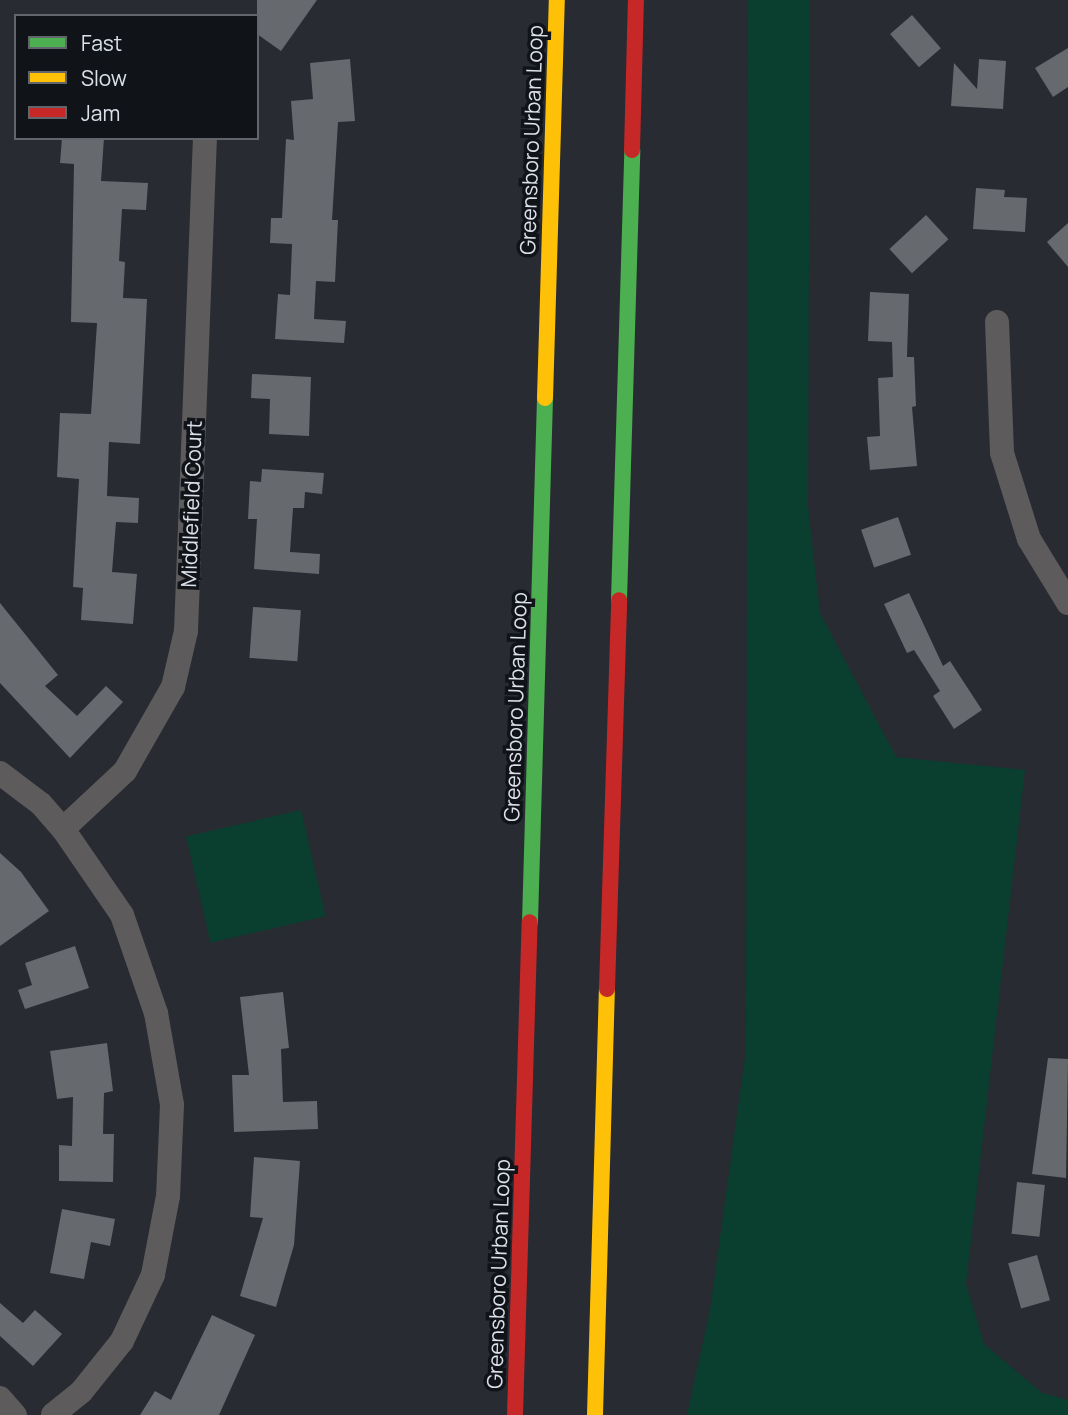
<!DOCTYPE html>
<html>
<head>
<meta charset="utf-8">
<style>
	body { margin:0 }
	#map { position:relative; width:1068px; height:1415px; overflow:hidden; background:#282b32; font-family:Manrope,sans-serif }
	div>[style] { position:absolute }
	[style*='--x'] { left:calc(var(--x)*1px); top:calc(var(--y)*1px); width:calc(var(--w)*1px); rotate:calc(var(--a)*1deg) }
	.green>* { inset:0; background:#0a3f2f; transform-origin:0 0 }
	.building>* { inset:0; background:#66696e; transform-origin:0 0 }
	.street>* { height:24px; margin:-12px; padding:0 12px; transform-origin:12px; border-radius:12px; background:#5d5b5c }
	.fast>* { height:16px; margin:-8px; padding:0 8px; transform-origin:8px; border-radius:8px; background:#4caf50 }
	.slow>* { height:16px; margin:-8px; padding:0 8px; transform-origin:8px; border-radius:8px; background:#ffc107 }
	.jam>* { height:16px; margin:-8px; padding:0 8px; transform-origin:8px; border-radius:8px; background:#c62828 }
	span { translate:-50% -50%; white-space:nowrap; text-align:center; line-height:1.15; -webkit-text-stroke:7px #101318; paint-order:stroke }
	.street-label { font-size:21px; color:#dce0e8 }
	.legend { position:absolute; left:14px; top:14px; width:245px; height:126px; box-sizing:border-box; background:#101318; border:2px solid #62656b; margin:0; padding:9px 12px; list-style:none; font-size:21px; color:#dce0e8 }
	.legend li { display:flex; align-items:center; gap:14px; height:35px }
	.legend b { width:35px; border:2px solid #62656b }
</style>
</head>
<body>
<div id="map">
	<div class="green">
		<i style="clip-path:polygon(748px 0,810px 0,808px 507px,820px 613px,896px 757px,1025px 770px,966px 1284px,984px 1344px,1042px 1393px,1068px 1400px,1068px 1415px,687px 1415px,710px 1310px,746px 1050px)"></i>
		<i style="left:301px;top:810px;width:109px;height:118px;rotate:77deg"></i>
	</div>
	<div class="building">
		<i style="clip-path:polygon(257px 0,317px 0,281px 51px,257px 34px)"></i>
		<i style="left:912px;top:15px;width:44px;height:29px;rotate:49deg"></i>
		<i style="clip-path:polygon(1068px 48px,1068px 87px,1053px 97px,1035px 68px)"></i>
		<i style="clip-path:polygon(350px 59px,355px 121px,338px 122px,332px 220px,338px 220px,335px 282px,316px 281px,314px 319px,346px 321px,344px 343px,275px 339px,278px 294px,290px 295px,292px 244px,270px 243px,271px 218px,282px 218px,286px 139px,294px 140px,291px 101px,313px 99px,310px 63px)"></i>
		<i style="clip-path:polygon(979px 59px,1006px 61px,1003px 109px,951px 106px,954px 63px,977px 89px)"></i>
		<i style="clip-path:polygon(62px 138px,104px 138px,101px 181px,148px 183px,146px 210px,122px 209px,119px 261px,125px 262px,123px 298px,147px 299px,140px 444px,109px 442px,107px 496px,139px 498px,138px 523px,116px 522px,112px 572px,137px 574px,133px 624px,81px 620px,83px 588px,73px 587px,79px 479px,57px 477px,60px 413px,91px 414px,97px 323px,71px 322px,74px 164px,60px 163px)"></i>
		<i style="clip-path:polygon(976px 188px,1005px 190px,1004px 197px,1027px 198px,1025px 232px,973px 229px)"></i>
		<i style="left:926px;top:215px;width:33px;height:50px;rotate:47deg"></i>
		<i style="clip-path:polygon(1068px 223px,1068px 267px,1047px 242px)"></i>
		<i style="clip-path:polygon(870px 292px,909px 294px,907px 357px,914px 357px,916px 406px,912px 407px,917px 466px,870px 470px,867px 437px,880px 436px,878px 378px,893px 377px,892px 342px,868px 341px)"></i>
		<i style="clip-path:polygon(252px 374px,311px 377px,309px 436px,269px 434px,270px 399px,251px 398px)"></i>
		<i style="clip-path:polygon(262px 469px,324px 473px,322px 494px,305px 492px,304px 508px,293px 508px,290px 552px,320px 554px,319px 574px,254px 569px,257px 519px,248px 519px,250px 481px,261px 482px)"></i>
		<i style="left:898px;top:517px;width:40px;height:39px;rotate:71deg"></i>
		<i style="clip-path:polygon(909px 593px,943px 666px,950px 661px,982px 710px,954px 729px,933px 696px,940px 691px,914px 650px,907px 653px,884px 604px)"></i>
		<i style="clip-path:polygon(0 603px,58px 675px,45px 686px,77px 716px,106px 686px,123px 702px,70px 758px,0 683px)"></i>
		<i style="left:253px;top:607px;width:48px;height:51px;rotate:4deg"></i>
		<i style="clip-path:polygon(0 853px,21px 872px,49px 911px,0 946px)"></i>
		<i style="clip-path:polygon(75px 946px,89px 988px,25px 1009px,18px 990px,32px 985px,25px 963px)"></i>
		<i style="clip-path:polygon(283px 992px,289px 1048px,281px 1049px,283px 1102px,317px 1101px,318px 1129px,234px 1132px,232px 1075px,249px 1075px,240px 997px)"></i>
		<i style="clip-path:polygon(107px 1043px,113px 1091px,104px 1093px,103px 1134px,114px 1134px,113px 1182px,59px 1181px,59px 1145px,72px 1146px,73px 1097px,57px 1099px,50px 1051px)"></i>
		<i style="clip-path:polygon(1048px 1058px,1068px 1059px,1066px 1178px,1032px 1174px)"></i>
		<i style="clip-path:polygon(254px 1157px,300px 1161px,294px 1245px,276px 1307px,240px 1296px,263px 1218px,250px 1217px)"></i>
		<i style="left:1017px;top:1182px;width:28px;height:52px;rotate:6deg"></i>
		<i style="clip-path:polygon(62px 1209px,115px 1219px,110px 1246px,91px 1242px,84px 1279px,50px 1273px)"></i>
		<i style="left:1037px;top:1255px;width:47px;height:30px;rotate:74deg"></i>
		<i style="clip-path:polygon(0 1303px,23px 1323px,35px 1310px,62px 1334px,33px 1366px,0 1336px)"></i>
		<i style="clip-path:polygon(212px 1315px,255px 1335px,219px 1415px,140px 1415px,155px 1391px,171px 1400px)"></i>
	</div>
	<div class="street">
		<i style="--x:997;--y:322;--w:131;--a:87.8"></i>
		<i style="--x:1002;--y:453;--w:90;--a:72.6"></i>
		<i style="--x:1029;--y:539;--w:75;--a:58.6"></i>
		<i style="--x:0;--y:773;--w:51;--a:37.1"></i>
		<i style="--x:41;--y:804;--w:33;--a:49"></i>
		<i style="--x:63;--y:829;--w:104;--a:55.5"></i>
		<i style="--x:122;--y:915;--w:104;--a:70.9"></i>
		<i style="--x:156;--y:1013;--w:93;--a:80.1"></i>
		<i style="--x:172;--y:1105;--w:91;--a:92.5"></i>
		<i style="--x:168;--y:1196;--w:80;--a:100.8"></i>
		<i style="--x:153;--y:1275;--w:73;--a:115.2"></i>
		<i style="--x:122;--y:1341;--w:65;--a:128.8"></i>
		<i style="--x:81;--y:1392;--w:36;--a:141"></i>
		<i style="--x:63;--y:829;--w:85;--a:-43.1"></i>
		<i style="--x:125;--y:771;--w:97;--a:-60.3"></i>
		<i style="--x:173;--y:687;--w:57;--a:-76.9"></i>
		<i style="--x:186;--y:631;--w:493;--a:-87.8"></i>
		<i style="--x:0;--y:1398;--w:23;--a:49"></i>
	</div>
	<div class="fast">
		<i style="--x:619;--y:600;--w:450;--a:-88.3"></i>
		<i style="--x:530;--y:922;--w:524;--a:-88.36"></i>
	</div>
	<div class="slow">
		<i style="--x:545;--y:398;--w:398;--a:-88.3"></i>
		<i style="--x:595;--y:1415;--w:426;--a:-88.4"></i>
	</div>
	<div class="jam">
		<i style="--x:632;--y:150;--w:150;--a:-88.5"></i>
		<i style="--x:607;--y:989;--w:389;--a:-88.2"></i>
		<i style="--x:515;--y:1415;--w:493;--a:-88.3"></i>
	</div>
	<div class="street-label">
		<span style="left:531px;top:140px;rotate:-88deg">Greensboro Urban Loop</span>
		<span style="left:191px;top:504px;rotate:-88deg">Middlefield Court</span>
		<span style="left:515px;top:707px;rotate:-88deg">Greensboro Urban Loop</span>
		<span style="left:498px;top:1274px;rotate:-88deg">Greensboro Urban Loop</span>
	</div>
	<ul class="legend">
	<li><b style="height:9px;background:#4caf50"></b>Fast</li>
	<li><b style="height:9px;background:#ffc107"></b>Slow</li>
	<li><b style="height:9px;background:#c62828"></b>Jam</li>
	</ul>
</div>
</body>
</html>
